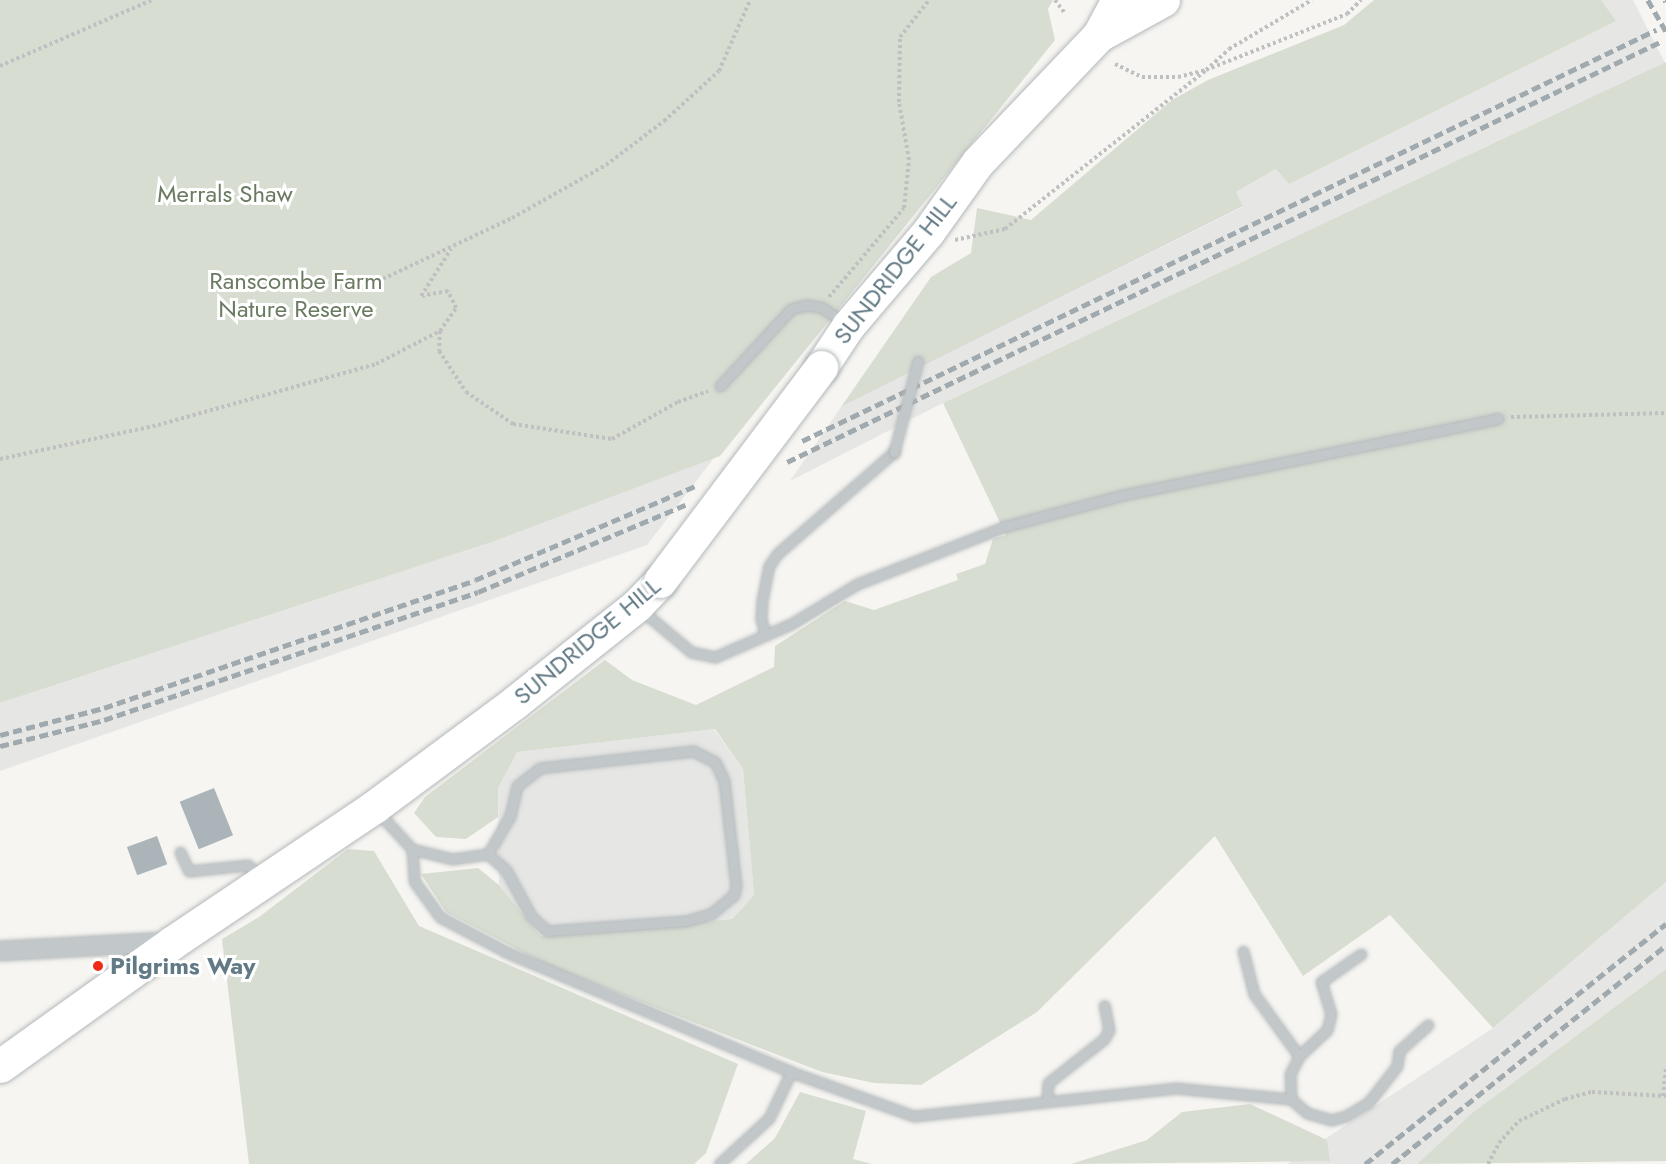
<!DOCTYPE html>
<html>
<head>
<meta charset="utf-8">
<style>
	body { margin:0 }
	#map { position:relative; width:1666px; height:1164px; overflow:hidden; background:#f6f5f1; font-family:Jost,sans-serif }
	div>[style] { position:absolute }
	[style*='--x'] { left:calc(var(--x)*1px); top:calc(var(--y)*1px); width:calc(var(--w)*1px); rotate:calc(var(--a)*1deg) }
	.built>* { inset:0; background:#e6e7e5 }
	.green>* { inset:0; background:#d8ddd2 }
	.building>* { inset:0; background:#abb5b9; transform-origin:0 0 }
	.path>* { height:4px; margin-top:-2px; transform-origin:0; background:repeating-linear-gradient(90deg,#bec0c2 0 3px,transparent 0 6px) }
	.roads { filter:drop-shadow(0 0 2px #b4b9bb) drop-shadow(0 0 2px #b4b9bb) }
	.lane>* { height:9px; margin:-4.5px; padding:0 4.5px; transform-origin:4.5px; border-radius:4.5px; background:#c2c7ca }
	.street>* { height:18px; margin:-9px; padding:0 9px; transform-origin:9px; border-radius:9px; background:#c2c7ca }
	.highway>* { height:33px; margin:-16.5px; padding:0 16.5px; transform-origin:16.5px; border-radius:16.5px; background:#fff }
	.rail>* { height:4.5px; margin-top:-2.25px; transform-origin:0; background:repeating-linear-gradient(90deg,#a0a9ad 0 9px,transparent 0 13.5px) }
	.bridges { filter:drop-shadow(0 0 2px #b4b9bb) drop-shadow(0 0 2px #b4b9bb) }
	.lane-bridge>* { height:9px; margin:-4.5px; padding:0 4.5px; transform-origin:4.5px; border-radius:4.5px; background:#c2c7ca }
	.highway-bridge>* { height:33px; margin:-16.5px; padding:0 16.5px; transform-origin:16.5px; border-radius:16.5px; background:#fff }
	.dots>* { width:16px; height:16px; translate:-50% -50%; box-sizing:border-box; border:3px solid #fff; border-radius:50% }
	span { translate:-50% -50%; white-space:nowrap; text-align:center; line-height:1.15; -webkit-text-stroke:6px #fff; paint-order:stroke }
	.park-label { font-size:24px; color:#6a7b61 }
	.street-label { font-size:24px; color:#627a85 }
	.poi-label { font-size:24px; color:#627a85; font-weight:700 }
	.left { translate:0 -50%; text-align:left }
</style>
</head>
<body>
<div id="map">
	<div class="built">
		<i style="clip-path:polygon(1601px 0,1633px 0,1665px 63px,943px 403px,790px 481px,841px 407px,1242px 207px,1236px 192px,1276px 169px,1615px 21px)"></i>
		<i style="clip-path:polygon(714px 458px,647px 545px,0 771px,0 703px,492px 542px)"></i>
		<i style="clip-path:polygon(714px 729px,743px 769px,754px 895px,732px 919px,539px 936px,499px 885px,498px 788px,516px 752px)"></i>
		<i style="clip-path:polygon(1666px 882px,1666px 969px,1472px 1113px,1417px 1164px,1287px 1164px,1493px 1028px)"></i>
	</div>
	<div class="green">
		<i style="clip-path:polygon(0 0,1053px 0,1048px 9px,1055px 40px,720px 456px,492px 542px,0 703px)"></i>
		<i style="clip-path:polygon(1374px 0,1601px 0,1616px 21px,1289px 184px,1276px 169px,1236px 192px,1243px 206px,841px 407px,931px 277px,971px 253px,977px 208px,1031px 220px,1172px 100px,1208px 80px,1344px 25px)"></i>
		<i style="clip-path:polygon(1666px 62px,1666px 882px,1493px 1028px,1390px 915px,1303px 976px,1215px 836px,1037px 1012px,921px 1085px,874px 1083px,822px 1072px,549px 966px,446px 912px,421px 874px,478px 868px,499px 885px,540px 936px,732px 919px,754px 895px,743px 769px,715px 729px,517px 752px,498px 788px,498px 817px,466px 839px,436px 837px,414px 813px,425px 797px,605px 660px,632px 680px,696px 705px,774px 667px,775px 646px,845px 601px,874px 610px,958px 580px,956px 574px,985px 564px,993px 539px,1006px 535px,943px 403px)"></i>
		<i style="clip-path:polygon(348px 849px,374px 851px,419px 926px,738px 1064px,706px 1153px,694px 1164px,249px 1164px,222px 939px,259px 917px)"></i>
		<i style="clip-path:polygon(1666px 969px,1666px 1161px,1417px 1164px,1472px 1113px)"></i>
		<i style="clip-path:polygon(800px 1092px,866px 1111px,853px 1159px,872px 1164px,746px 1164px,775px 1138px)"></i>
		<i style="clip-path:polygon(1250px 1104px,1327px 1140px,1330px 1161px,1071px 1164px,1147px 1140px,1182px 1112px)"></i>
	</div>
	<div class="building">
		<i style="left:214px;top:788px;width:51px;height:37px;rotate:68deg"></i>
		<i style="left:157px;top:836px;width:30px;height:32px;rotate:70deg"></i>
	</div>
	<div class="path">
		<i style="--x:1055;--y:0;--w:15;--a:53"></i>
		<i style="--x:1115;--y:64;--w:30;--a:26"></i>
		<i style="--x:1142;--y:77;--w:36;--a:0"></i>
		<i style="--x:1178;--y:77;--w:29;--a:-14"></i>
		<i style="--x:1206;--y:70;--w:31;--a:-42"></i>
		<i style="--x:1229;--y:49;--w:96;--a:-30.6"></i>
		<i style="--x:0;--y:66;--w:166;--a:-23.5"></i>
		<i style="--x:955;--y:240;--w:51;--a:-12.4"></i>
		<i style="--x:1005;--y:229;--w:256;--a:-38.3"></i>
		<i style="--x:1206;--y:70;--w:152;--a:-21.7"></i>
		<i style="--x:1347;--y:14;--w:20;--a:-45"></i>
		<i style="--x:372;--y:284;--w:155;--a:-25.2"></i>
		<i style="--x:512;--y:218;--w:108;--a:-29.4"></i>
		<i style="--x:606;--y:165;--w:73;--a:-37.2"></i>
		<i style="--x:664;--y:121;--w:74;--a:-42.3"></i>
		<i style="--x:719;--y:71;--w:77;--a:-66.4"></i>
		<i style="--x:829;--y:297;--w:116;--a:-49.9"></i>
		<i style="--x:904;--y:208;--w:48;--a:-84.1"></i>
		<i style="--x:909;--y:160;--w:59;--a:-99.8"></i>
		<i style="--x:899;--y:102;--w:65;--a:-89.1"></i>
		<i style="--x:900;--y:37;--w:47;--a:-51.9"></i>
		<i style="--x:440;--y:331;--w:20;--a:93"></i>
		<i style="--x:439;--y:351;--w:49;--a:56.6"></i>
		<i style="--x:466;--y:392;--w:57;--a:34.2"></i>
		<i style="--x:513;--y:424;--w:100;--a:8.6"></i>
		<i style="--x:612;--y:439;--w:76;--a:-29.3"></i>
		<i style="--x:678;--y:402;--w:32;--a:-20"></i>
		<i style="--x:1511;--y:417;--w:155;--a:-1.5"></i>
		<i style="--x:0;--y:459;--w:162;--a:-12.1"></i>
		<i style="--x:158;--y:425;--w:226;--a:-15.6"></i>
		<i style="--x:376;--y:364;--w:72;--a:-27.3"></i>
		<i style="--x:440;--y:331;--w:28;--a:-55"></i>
		<i style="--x:456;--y:308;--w:19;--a:-115"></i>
		<i style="--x:448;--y:291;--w:27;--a:170"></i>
		<i style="--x:421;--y:296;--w:56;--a:-57.4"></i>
		<i style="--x:1663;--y:1096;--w:29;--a:-84"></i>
		<i style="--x:1488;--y:1164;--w:24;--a:-62"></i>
		<i style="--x:1499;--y:1143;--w:30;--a:-48"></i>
		<i style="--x:1519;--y:1121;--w:51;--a:-25.6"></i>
		<i style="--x:1565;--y:1099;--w:28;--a:-15"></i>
		<i style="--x:1592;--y:1092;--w:74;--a:3.1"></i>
	</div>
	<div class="roads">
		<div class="lane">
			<i style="--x:720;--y:386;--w:105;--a:-47.3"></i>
			<i style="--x:791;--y:309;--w:16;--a:-15"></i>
			<i style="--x:806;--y:305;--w:15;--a:8"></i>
			<i style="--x:821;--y:307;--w:27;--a:34"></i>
			<i style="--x:640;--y:609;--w:67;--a:40.1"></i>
			<i style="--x:691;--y:652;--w:25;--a:12"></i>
			<i style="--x:715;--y:657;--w:83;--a:-23.5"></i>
			<i style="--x:791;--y:624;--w:77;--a:-31.2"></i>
			<i style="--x:857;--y:584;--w:157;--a:-21.3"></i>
			<i style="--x:1003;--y:527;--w:124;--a:-14.9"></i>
			<i style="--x:1123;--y:495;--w:383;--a:-11.5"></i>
			<i style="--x:765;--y:634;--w:16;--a:-105"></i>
			<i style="--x:761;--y:619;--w:18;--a:-87"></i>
			<i style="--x:762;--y:601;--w:36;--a:-79"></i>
			<i style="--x:769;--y:566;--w:14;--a:-56"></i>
			<i style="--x:777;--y:554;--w:155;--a:-41.1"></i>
			<i style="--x:377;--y:811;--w:52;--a:47.4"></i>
			<i style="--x:412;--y:849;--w:41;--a:14"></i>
			<i style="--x:452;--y:859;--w:36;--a:-8"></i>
			<i style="--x:488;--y:854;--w:24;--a:42"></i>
			<i style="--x:506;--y:870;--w:52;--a:61.5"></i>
			<i style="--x:531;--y:916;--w:22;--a:43"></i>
			<i style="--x:547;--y:931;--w:139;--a:-4.1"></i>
			<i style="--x:686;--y:921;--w:26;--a:-16"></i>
			<i style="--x:711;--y:914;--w:30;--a:-40"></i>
			<i style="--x:734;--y:895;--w:9;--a:-77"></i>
			<i style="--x:736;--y:886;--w:106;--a:-96.5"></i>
			<i style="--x:724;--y:781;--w:21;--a:-115"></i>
			<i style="--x:715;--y:762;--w:25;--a:-153"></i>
			<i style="--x:693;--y:751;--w:154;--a:173.7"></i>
			<i style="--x:540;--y:768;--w:29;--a:142"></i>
			<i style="--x:517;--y:786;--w:31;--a:103"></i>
			<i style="--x:510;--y:816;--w:44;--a:120.1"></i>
			<i style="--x:412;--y:849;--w:32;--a:86"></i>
			<i style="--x:414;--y:881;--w:44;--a:54.2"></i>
			<i style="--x:440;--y:917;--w:75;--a:27.9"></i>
			<i style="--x:506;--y:952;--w:309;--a:22.8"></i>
			<i style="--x:791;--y:1072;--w:131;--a:19.7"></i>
			<i style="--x:914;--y:1116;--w:262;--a:-6.1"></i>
			<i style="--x:1175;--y:1088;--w:117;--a:5.4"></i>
			<i style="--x:1291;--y:1099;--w:21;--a:41"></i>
			<i style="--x:1307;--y:1113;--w:25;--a:16"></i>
			<i style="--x:1331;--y:1120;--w:16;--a:-15"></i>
			<i style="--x:1346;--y:1116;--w:26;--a:-31"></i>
			<i style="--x:1368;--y:1103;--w:47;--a:-51.9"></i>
			<i style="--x:1397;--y:1066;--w:15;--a:-82"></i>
			<i style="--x:1399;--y:1051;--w:39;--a:-42"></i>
			<i style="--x:180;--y:852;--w:21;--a:65"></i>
			<i style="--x:189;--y:871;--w:59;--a:-5.8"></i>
			<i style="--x:248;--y:865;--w:18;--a:45"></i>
			<i style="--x:1243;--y:951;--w:44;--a:75.7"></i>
			<i style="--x:1254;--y:994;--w:77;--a:54"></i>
			<i style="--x:1291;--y:1099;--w:25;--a:-92"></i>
			<i style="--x:1290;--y:1074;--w:20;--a:-63"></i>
			<i style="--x:1299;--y:1056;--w:38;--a:-43"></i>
			<i style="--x:1327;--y:1030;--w:16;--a:-76"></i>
			<i style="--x:1331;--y:1014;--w:34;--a:-107"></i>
			<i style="--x:1321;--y:982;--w:49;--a:-35"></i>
			<i style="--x:1047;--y:1101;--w:18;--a:-87"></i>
			<i style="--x:1048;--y:1083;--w:71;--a:-38.2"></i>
			<i style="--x:1104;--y:1039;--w:10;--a:-61"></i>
			<i style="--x:1109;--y:1030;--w:25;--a:-101"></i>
			<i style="--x:719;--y:1164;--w:68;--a:-42.6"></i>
			<i style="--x:769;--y:1118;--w:51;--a:-64.4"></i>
		</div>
		<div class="street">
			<i style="--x:0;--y:951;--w:166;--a:-3.1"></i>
		</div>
		<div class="highway">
			<i style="--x:1099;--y:35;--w:73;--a:-28.7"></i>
			<i style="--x:821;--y:367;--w:49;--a:-56.6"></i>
			<i style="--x:848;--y:326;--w:123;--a:-49.6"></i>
			<i style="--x:928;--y:232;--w:86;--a:-54.5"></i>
			<i style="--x:978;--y:162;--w:175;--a:-46.4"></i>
			<i style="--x:1099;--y:35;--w:40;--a:-62"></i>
			<i style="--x:0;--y:1066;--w:213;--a:-35.6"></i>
			<i style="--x:173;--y:942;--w:242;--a:-33.9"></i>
			<i style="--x:374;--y:807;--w:174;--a:-36.6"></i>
			<i style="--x:514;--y:703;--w:157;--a:-38.5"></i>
			<i style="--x:637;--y:605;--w:33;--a:-46"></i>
		</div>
	</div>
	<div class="rail">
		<i style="--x:1648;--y:0;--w:36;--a:60"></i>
		<i style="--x:1665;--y:0;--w:2;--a:63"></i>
		<i style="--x:802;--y:441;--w:948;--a:-25.7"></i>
		<i style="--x:787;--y:462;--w:971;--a:-25.69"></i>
		<i style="--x:0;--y:735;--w:107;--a:-14.6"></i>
		<i style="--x:104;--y:708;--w:392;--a:-19"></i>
		<i style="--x:475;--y:580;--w:242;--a:-23.1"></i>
		<i style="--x:0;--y:746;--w:107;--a:-14"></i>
		<i style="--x:104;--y:720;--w:395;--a:-18.9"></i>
		<i style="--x:478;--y:592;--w:225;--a:-22.8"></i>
		<i style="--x:1365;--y:1164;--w:385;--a:-38.6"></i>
		<i style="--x:1392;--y:1164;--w:351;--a:-38.6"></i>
	</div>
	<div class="bridges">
		<div class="lane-bridge">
			<i style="--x:894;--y:452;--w:94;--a:-75.2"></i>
		</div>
		<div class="highway-bridge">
			<i style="--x:660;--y:581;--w:268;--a:-53"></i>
		</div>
	</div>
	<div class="dots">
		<i style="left:98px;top:966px;background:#f02a16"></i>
	</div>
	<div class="park-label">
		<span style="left:225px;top:194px">Merrals Shaw</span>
		<span style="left:296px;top:295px">Ranscombe Farm<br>Nature Reserve</span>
	</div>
	<div class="street-label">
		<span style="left:895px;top:269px;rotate:-52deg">SUNDRIDGE HILL</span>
		<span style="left:587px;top:641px;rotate:-40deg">SUNDRIDGE HILL</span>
	</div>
	<div class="poi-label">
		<span class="left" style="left:110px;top:966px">Pilgrims Way</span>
	</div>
</div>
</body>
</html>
